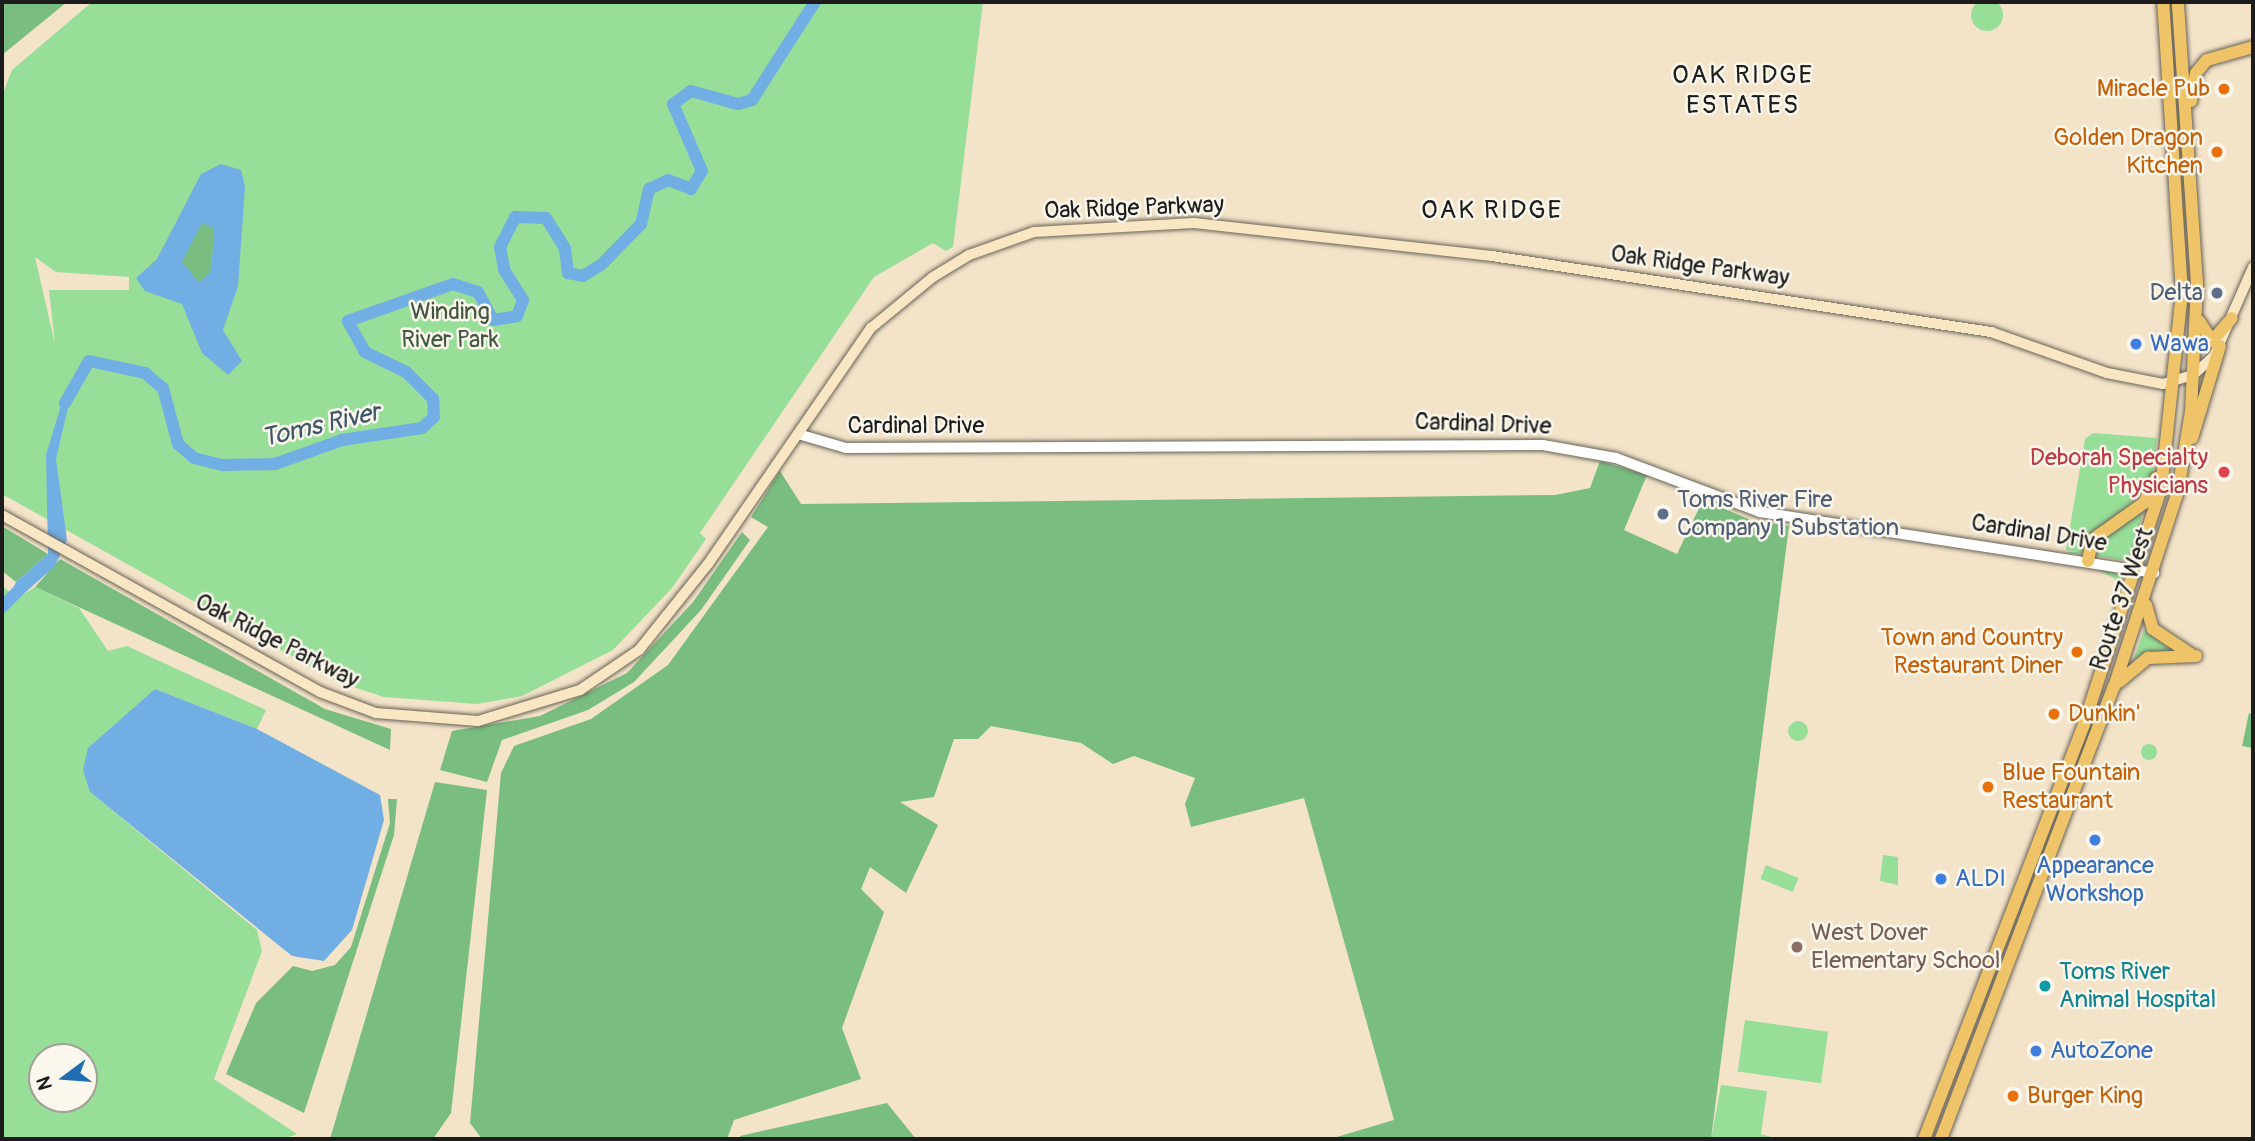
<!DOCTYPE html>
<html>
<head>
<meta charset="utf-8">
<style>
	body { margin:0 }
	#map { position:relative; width:2255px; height:1141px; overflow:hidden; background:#f3e3c8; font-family:Pangolin,sans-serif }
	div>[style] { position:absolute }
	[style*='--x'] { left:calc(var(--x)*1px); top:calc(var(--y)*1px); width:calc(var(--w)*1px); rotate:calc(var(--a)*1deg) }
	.green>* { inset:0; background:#97de98; transform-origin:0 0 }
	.round { border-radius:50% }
	.forest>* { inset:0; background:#79bd80 }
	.water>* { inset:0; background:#71aee3 }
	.river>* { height:12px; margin:-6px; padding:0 6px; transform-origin:6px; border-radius:6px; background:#71aee3 }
	.roads { filter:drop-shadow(0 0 2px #676258) drop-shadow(0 0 2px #676258) }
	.tertiary>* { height:10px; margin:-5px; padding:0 5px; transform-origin:5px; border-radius:5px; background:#fff }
	.secondary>* { height:10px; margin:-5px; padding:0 5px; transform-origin:5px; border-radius:5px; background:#f9e7c3 }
	.trunk>* { height:12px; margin:-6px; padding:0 6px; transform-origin:6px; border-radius:6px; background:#efc469 }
	.dots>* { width:19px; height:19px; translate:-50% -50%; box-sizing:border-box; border:4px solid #fbf7ec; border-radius:50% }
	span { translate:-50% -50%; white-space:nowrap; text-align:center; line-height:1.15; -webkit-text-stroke:5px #fbf7ec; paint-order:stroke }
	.food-label { font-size:24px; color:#c56008 }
	.right { translate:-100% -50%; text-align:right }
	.left { translate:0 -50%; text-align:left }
	.street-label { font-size:24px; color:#1c1c1c }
	.service-label { font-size:24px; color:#4e5e75 }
	.park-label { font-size:24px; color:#415641 }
	.shop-label { font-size:24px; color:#366cbe }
	.health-label { font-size:24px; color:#be3a42 }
	.education-label { font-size:24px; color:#785e54 }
	.culture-label { font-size:24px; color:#0d838f }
	.neighbourhood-label { font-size:26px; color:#1c1c1c; letter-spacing:2px }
	.water-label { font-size:26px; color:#3e566c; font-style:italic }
	.frame { position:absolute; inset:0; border:4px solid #1c1c1c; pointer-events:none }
	.north { position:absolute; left:28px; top:1043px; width:70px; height:70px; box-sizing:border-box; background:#fbf7ec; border:2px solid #a29f99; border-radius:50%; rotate:254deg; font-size:19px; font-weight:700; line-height:28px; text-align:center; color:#1c1c1c }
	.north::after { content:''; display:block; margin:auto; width:24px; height:32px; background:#1f6fb2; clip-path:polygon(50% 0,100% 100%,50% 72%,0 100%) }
</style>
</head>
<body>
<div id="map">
	<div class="green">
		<i class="round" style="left:1971px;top:-1px;width:32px;height:32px"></i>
		<i style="clip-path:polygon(evenodd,92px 2px,983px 2px,953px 247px,946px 251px,933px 243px,874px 277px,700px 533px,706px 539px,672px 588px,613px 650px,522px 696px,477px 704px,384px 697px,338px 682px,2px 494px,2px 96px,12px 70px,92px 2px,35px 257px,56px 272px,129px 277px,129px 290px,49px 290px,55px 344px,35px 257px)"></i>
		<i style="clip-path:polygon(2093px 433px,2157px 438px,2152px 482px,2084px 552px,2078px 554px,2065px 552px,2078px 552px,2066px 550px,2085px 439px)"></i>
		<i style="clip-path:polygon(2143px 510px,2132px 562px,2097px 556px,2093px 545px)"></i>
		<i style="clip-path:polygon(2097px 570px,2123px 575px,2122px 593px,2114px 578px)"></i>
		<i style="clip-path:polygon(evenodd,2px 586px,18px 598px,35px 587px,79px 608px,108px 651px,127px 646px,266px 710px,257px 729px,155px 689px,90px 792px,257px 930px,262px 951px,214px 1079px,297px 1134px,284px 1139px,2px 1139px,2px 586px,42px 1057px,84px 1057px,84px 1099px,42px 1099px,42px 1057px)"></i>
		<i style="clip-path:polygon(2144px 630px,2170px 649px,2170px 652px,2134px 659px)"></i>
		<i class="round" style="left:1788px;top:721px;width:20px;height:20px"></i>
		<i class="round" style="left:2141px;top:744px;width:16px;height:16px"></i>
		<i style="clip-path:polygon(1883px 855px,1898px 857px,1898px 885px,1880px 881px)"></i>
		<i style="left:1766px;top:865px;width:35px;height:15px;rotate:22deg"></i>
		<i style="left:1745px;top:1020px;width:84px;height:52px;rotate:8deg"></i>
		<i style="clip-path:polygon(1721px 1085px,1767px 1091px,1761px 1134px,1778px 1139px,1711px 1139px)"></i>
	</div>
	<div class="forest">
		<i style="clip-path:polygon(2px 2px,67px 2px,2px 55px)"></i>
		<i style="clip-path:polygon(202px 223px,214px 228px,213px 249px,210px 273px,199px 282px,182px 262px)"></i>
		<i style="clip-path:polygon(1600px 461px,1647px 475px,1624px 530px,1677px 554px,1703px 500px,1751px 520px,1789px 526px,1711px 1139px,1330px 1139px,1394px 1120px,1304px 798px,1191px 827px,1185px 804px,1195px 778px,1134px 756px,1113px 764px,1081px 743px,991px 726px,978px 739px,954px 739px,934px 797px,900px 802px,938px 825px,906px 893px,870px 867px,861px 889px,884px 912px,842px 1028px,861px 1079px,734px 1120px,727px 1139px,482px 1139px,470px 1123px,501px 773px,514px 746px,591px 719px,668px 665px,768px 527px,751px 517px,780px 471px,801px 504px,1555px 495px,1590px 488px)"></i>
		<i style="clip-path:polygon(2px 526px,48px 554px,16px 582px,2px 571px)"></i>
		<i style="clip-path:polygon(742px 532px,750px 540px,701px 610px,634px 682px,588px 710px,502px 740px,487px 782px,440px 770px,452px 731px,540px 716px,627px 673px,693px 602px)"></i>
		<i style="clip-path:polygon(60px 559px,325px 709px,391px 729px,390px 750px,35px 587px)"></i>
		<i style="clip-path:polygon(2249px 713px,2253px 714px,2253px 748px,2242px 746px)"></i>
		<i style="clip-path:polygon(435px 782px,487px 790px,451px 1113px,433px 1139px,330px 1139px)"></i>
		<i style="clip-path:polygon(388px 799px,397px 799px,394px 835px,304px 1113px,226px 1074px,256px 1003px,293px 966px,312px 971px,335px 965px,351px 947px,390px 823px)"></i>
		<i style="clip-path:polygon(887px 1103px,916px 1139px,741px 1139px,740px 1136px)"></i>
	</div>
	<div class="water">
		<i style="clip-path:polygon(evenodd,221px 164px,241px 170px,245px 187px,238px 286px,223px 330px,242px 361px,228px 375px,202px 353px,182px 304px,145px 291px,136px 278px,157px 259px,201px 174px,221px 164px,202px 223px,213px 228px,213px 249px,210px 273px,199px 282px,182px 262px,202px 223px)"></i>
		<i style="clip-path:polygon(66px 389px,72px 390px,56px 459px,67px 540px,55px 566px,18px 599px,11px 593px,16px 582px,48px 554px,46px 455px)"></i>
		<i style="clip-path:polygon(155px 689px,257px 729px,380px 795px,384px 820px,352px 930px,324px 961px,292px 956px,90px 792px,83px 770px,88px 748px)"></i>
	</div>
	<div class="river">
		<i style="--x:65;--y:403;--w:48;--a:-60.3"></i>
		<i style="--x:89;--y:361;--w:57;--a:12.1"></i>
		<i style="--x:145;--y:373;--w:23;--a:40"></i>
		<i style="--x:163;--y:388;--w:58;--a:75"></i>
		<i style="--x:178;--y:444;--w:21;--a:41"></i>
		<i style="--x:194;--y:458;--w:30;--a:14"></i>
		<i style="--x:223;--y:465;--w:52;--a:-1.1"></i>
		<i style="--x:275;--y:464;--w:71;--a:-19.7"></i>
		<i style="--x:342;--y:440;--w:81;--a:-8.5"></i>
		<i style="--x:422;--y:428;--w:16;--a:-43"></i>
		<i style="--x:434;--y:417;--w:18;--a:-93"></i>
		<i style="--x:433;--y:399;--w:38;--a:-135"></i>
		<i style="--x:406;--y:372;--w:46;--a:-154"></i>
		<i style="--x:365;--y:352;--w:35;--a:-119"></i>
		<i style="--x:348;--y:321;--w:111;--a:-19.4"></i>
		<i style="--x:453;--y:284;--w:26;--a:18"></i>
		<i style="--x:478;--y:292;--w:32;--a:62"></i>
		<i style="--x:493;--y:320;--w:24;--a:-9"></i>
		<i style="--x:517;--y:316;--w:17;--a:-69"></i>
		<i style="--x:523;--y:300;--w:36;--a:-122"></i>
		<i style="--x:504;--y:269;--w:22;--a:-100"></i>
		<i style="--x:500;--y:247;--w:34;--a:-63"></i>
		<i style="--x:515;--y:217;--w:31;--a:2"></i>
		<i style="--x:546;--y:218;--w:36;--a:58"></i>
		<i style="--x:565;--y:249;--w:24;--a:83"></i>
		<i style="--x:568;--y:273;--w:15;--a:11"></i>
		<i style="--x:583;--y:276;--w:22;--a:-32"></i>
		<i style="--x:602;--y:264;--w:56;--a:-45.7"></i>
		<i style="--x:641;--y:224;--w:36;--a:-77"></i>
		<i style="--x:649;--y:189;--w:21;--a:-25"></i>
		<i style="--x:668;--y:180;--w:25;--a:21"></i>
		<i style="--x:691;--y:189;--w:21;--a:-59"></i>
		<i style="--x:702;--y:171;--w:73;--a:-113.4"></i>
		<i style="--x:673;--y:104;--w:22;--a:-36"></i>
		<i style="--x:691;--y:91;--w:49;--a:15.5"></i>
		<i style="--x:738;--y:104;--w:15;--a:-16"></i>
		<i style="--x:752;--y:100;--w:117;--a:-57.3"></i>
		<i style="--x:2;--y:607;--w:31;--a:-45"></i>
	</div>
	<div class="roads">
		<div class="tertiary">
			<i style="--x:798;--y:434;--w:50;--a:16.3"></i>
			<i style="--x:846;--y:448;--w:697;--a:-0.25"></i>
			<i style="--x:1543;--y:445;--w:74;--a:10.1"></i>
			<i style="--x:1616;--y:458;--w:154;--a:20.6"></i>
			<i style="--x:1760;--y:512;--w:399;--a:8.8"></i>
		</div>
		<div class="secondary">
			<i style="--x:2;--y:515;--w:364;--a:29.1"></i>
			<i style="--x:320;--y:692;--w:60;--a:20.6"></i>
			<i style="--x:376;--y:713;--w:102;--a:4.5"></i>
			<i style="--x:478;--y:721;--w:107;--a:-16.9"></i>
			<i style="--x:580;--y:690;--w:71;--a:-34.1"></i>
			<i style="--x:639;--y:650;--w:110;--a:-51.3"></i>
			<i style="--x:708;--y:564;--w:287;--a:-55.4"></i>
			<i style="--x:871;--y:328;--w:80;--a:-39.4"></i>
			<i style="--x:933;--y:277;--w:42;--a:-31.4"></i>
			<i style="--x:969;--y:255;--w:69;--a:-19.5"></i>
			<i style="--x:1034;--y:232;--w:160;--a:-3.2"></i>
			<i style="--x:1194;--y:223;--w:300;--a:6.3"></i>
			<i style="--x:1492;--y:256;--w:505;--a:8.66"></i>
			<i style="--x:1991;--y:332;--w:123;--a:19.5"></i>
			<i style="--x:2107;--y:373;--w:57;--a:11.1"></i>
			<i style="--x:2163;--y:384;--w:31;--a:-17"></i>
			<i style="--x:2193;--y:375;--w:28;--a:-42"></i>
			<i style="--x:2214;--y:356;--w:97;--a:-66.3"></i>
		</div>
		<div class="trunk">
			<i style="--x:2191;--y:101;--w:28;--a:-80"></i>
			<i style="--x:2196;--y:73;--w:17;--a:-50"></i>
			<i style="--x:2207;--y:60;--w:48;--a:-15.8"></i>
			<i style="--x:2199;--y:321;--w:24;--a:57"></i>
			<i style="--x:2212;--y:341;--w:30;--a:-49"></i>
			<i style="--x:2192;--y:438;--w:96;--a:-73.1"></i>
			<i style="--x:2088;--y:561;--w:21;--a:-79"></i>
			<i style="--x:2092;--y:540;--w:64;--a:-35.4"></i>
			<i style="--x:2144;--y:503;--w:28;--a:-64"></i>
			<i style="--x:2146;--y:605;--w:25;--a:74"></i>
			<i style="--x:2153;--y:629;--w:47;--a:33.7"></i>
			<i style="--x:2119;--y:682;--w:38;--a:-40"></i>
			<i style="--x:2148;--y:658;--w:48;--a:-2.4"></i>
			<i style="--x:1924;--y:1139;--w:445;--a:-68.9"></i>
			<i style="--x:2084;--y:724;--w:247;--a:-71.9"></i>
			<i style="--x:2161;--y:489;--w:197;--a:-83.9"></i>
			<i style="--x:2182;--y:293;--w:292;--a:-93.7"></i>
			<i style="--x:1941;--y:1139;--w:484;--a:-69.1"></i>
			<i style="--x:2114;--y:687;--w:206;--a:-71.9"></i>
			<i style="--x:2178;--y:491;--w:80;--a:-80.7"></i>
			<i style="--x:2191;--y:412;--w:128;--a:-87.3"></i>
			<i style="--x:2197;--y:284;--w:283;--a:-93.9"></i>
		</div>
	</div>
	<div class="dots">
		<i style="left:2224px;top:89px;background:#e8710a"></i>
		<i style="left:2217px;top:152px;background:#e8710a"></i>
		<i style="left:2217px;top:293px;background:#5c6f8a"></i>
		<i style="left:2136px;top:344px;background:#3f7fe0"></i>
		<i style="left:2224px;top:472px;background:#e0444e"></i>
		<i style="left:1663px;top:514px;background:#5c6f8a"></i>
		<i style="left:2077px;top:652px;background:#e8710a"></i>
		<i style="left:2054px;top:714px;background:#e8710a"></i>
		<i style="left:1988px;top:787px;background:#e8710a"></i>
		<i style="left:2095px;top:840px;background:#3f7fe0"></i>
		<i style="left:1941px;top:879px;background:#3f7fe0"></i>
		<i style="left:1797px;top:947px;background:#8d6e63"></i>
		<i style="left:2045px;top:986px;background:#0f9aa8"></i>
		<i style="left:2036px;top:1051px;background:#3f7fe0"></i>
		<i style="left:2013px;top:1096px;background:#e8710a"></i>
	</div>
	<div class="food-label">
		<span class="right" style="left:2210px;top:89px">Miracle Pub</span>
		<span class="right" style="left:2203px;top:152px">Golden Dragon<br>Kitchen</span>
		<span class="right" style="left:2063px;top:652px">Town and Country<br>Restaurant Diner</span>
		<span class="left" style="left:2068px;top:714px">Dunkin'</span>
		<span class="left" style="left:2002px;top:787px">Blue Fountain<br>Restaurant</span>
		<span class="left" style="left:2027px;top:1096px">Burger King</span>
	</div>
	<div class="street-label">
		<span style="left:1134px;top:208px;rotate:-2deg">Oak Ridge Parkway</span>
		<span style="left:1700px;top:266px;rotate:8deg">Oak Ridge Parkway</span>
		<span style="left:1483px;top:424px;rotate:2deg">Cardinal Drive</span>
		<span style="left:916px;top:426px">Cardinal Drive</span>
		<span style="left:2039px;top:533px;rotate:9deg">Cardinal Drive</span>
		<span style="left:2122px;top:599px;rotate:-71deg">Route 37 West</span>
		<span style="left:277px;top:641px;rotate:27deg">Oak Ridge Parkway</span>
	</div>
	<div class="service-label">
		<span class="right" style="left:2203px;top:293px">Delta</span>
		<span class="left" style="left:1677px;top:514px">Toms River Fire<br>Company 1 Substation</span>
	</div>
	<div class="park-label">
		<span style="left:450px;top:326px">Winding<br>River Park</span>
	</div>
	<div class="shop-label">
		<span class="left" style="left:2150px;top:344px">Wawa</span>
		<span style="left:2095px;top:880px">Appearance<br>Workshop</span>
		<span class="left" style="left:1955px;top:879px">ALDI</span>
		<span class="left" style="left:2050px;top:1051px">AutoZone</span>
	</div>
	<div class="health-label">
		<span class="right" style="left:2208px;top:472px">Deborah Specialty<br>Physicians</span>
	</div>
	<div class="education-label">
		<span class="left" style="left:1811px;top:947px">West Dover<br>Elementary School</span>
	</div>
	<div class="culture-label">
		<span class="left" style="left:2059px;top:986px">Toms River<br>Animal Hospital</span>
	</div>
	<div class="neighbourhood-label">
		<span style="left:1743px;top:91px">OAK RIDGE<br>ESTATES</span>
		<span style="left:1492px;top:211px">OAK RIDGE</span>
	</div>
	<div class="water-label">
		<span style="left:321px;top:426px;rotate:-13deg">Toms River</span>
	</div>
	<div class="frame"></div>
	<div class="north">N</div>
</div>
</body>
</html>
